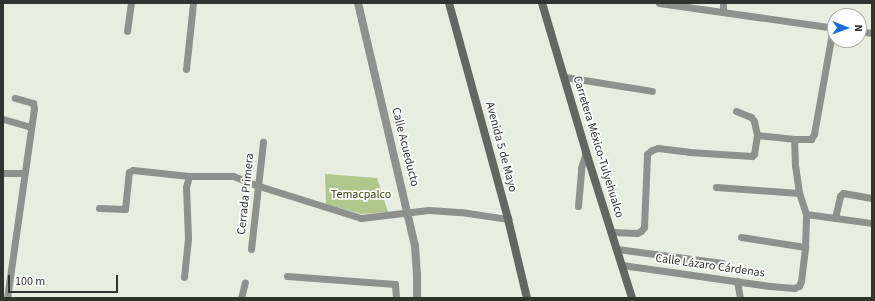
<!DOCTYPE html>
<html>
<head>
<meta charset="utf-8">
<style>
	body { margin:0 }
	#map { position:relative; width:875px; height:301px; overflow:hidden; background:#e7eddf; font-family:"Source Sans 3",sans-serif }
	div>[style] { position:absolute }
	[style*='--x'] { left:calc(var(--x)*1px); top:calc(var(--y)*1px); width:calc(var(--w)*1px); rotate:calc(var(--a)*1deg) }
	.green>* { inset:0; background:#afc78b }
	.minor>* { height:7px; margin:-3.5px; padding:0 3.5px; transform-origin:3.5px; border-radius:3.5px; background:#8f928c }
	.tertiary>* { height:8px; margin:-4px; padding:0 4px; transform-origin:4px; border-radius:4px; background:#8f928c }
	.secondary>* { height:8px; margin:-4px; padding:0 4px; transform-origin:4px; border-radius:4px; background:#64675f }
	span { translate:-50% -50%; white-space:nowrap; text-align:center; line-height:1.15; -webkit-text-stroke:3.5px #fff; paint-order:stroke }
	.street-label { font-size:12px; color:#31332e }
	.park-label { font-size:12px; color:#324405 }
	.frame { position:absolute; inset:0; border:4px solid #31332e; pointer-events:none }
	.north { position:absolute; left:827px; top:8px; width:40px; height:40px; box-sizing:border-box; background:#fff; border:1px solid #adadab; border-radius:50%; rotate:91deg; font-size:11px; font-weight:700; line-height:16px; text-align:center; color:#31332e }
	.north::after { content:''; display:block; margin:auto; width:14px; height:18px; background:#196ed8; clip-path:polygon(50% 0,100% 100%,50% 72%,0 100%) }
	.scale { position:absolute; left:8px; top:275px; width:110px; height:18px; box-sizing:border-box; border:2px solid #31332e; border-top:0; padding-left:5px; font-size:12px; line-height:14px; white-space:nowrap; color:#31332e; -webkit-text-stroke:3px #fff; paint-order:stroke }
</style>
</head>
<body>
<div id="map">
	<div class="green">
		<i style="clip-path:polygon(325px 174px,377px 178px,388px 212px,361px 214px,326px 204px)"></i>
	</div>
	<div class="minor">
		<i style="--x:659;--y:3;--w:178;--a:8.1"></i>
		<i style="--x:723;--y:12;--w:9;--a:-90"></i>
		<i style="--x:127;--y:31;--w:28;--a:-82"></i>
		<i style="--x:859;--y:31;--w:13;--a:9"></i>
		<i style="--x:186;--y:69;--w:66;--a:-83.9"></i>
		<i style="--x:565;--y:77;--w:88;--a:9.1"></i>
		<i style="--x:736;--y:111;--w:16;--a:22"></i>
		<i style="--x:751;--y:117;--w:5;--a:53"></i>
		<i style="--x:754;--y:121;--w:14;--a:78"></i>
		<i style="--x:757;--y:135;--w:37;--a:6"></i>
		<i style="--x:794;--y:139;--w:17;--a:0"></i>
		<i style="--x:811;--y:139;--w:6;--a:-59"></i>
		<i style="--x:814;--y:134;--w:109;--a:-79.9"></i>
		<i style="--x:3;--y:119;--w:29;--a:16"></i>
		<i style="--x:3;--y:173;--w:20;--a:0"></i>
		<i style="--x:716;--y:187;--w:83;--a:4.1"></i>
		<i style="--x:578;--y:206;--w:38;--a:-85"></i>
		<i style="--x:581;--y:168;--w:17;--a:-73"></i>
		<i style="--x:99;--y:208;--w:26;--a:2"></i>
		<i style="--x:125;--y:209;--w:37;--a:-84"></i>
		<i style="--x:129;--y:172;--w:4;--a:-27"></i>
		<i style="--x:133;--y:170;--w:56;--a:6.1"></i>
		<i style="--x:189;--y:176;--w:44;--a:0"></i>
		<i style="--x:233;--y:176;--w:28;--a:21"></i>
		<i style="--x:259;--y:186;--w:107;--a:17.4"></i>
		<i style="--x:361;--y:218;--w:68;--a:-6.7"></i>
		<i style="--x:429;--y:210;--w:32;--a:4"></i>
		<i style="--x:461;--y:212;--w:48;--a:8.5"></i>
		<i style="--x:806;--y:214;--w:67;--a:7.8"></i>
		<i style="--x:835;--y:218;--w:23;--a:-77"></i>
		<i style="--x:840;--y:196;--w:4;--a:-45"></i>
		<i style="--x:843;--y:193;--w:29;--a:10"></i>
		<i style="--x:611;--y:232;--w:26;--a:2"></i>
		<i style="--x:637;--y:233;--w:4;--a:-27"></i>
		<i style="--x:641;--y:231;--w:5;--a:-53"></i>
		<i style="--x:644;--y:227;--w:73;--a:-87.6"></i>
		<i style="--x:647;--y:154;--w:6;--a:-39"></i>
		<i style="--x:652;--y:150;--w:6;--a:-18"></i>
		<i style="--x:658;--y:148;--w:31;--a:7"></i>
		<i style="--x:689;--y:152;--w:63;--a:3.6"></i>
		<i style="--x:752;--y:156;--w:3;--a:-45"></i>
		<i style="--x:754;--y:154;--w:19;--a:-81"></i>
		<i style="--x:741;--y:237;--w:65;--a:8.9"></i>
		<i style="--x:251;--y:249;--w:108;--a:-83.6"></i>
		<i style="--x:617;--y:249;--w:106;--a:7.6"></i>
		<i style="--x:622;--y:265;--w:149;--a:8.1"></i>
		<i style="--x:770;--y:286;--w:24;--a:5"></i>
		<i style="--x:794;--y:288;--w:5;--a:-22"></i>
		<i style="--x:799;--y:286;--w:5;--a:-68"></i>
		<i style="--x:801;--y:281;--w:34;--a:-83"></i>
		<i style="--x:805;--y:247;--w:33;--a:-88"></i>
		<i style="--x:806;--y:214;--w:22;--a:-108"></i>
		<i style="--x:799;--y:193;--w:27;--a:-98"></i>
		<i style="--x:795;--y:166;--w:27;--a:-92"></i>
		<i style="--x:287;--y:276;--w:108;--a:4.2"></i>
		<i style="--x:395;--y:284;--w:14;--a:86"></i>
		<i style="--x:184;--y:277;--w:39;--a:-84"></i>
		<i style="--x:188;--y:238;--w:51;--a:-92.2"></i>
		<i style="--x:186;--y:187;--w:11;--a:-75"></i>
		<i style="--x:737;--y:281;--w:17;--a:80"></i>
		<i style="--x:7;--y:298;--w:191;--a:-81.9"></i>
		<i style="--x:34;--y:109;--w:6;--a:-99"></i>
		<i style="--x:33;--y:103;--w:19;--a:-164"></i>
		<i style="--x:241;--y:298;--w:16;--a:-76"></i>
	</div>
	<div class="tertiary">
		<i style="--x:358;--y:3;--w:250;--a:76.8"></i>
		<i style="--x:415;--y:246;--w:28;--a:86"></i>
		<i style="--x:417;--y:274;--w:24;--a:90"></i>
	</div>
	<div class="secondary">
		<i style="--x:449;--y:3;--w:224;--a:74.7"></i>
		<i style="--x:508;--y:219;--w:81;--a:76.5"></i>
		<i style="--x:542;--y:3;--w:155;--a:73.5"></i>
		<i style="--x:586;--y:152;--w:153;--a:72.5"></i>
	</div>
	<div class="street-label">
		<span style="left:405px;top:147px;rotate:76deg">Calle Acueducto</span>
		<span style="left:501px;top:147px;rotate:75deg">Avenida 5 de Mayo</span>
		<span style="left:598px;top:147px;rotate:73deg">Carretera México-Tulyehualco</span>
		<span style="left:246px;top:194px;rotate:-84deg">Cerrada Primera</span>
		<span style="left:710px;top:266px;rotate:8deg">Calle Lázaro Cárdenas</span>
	</div>
	<div class="park-label">
		<span style="left:361px;top:195px">Temacpalco</span>
	</div>
	<div class="frame"></div>
	<div class="north">N</div>
	<div class="scale">100 m</div>
</div>
</body>
</html>
